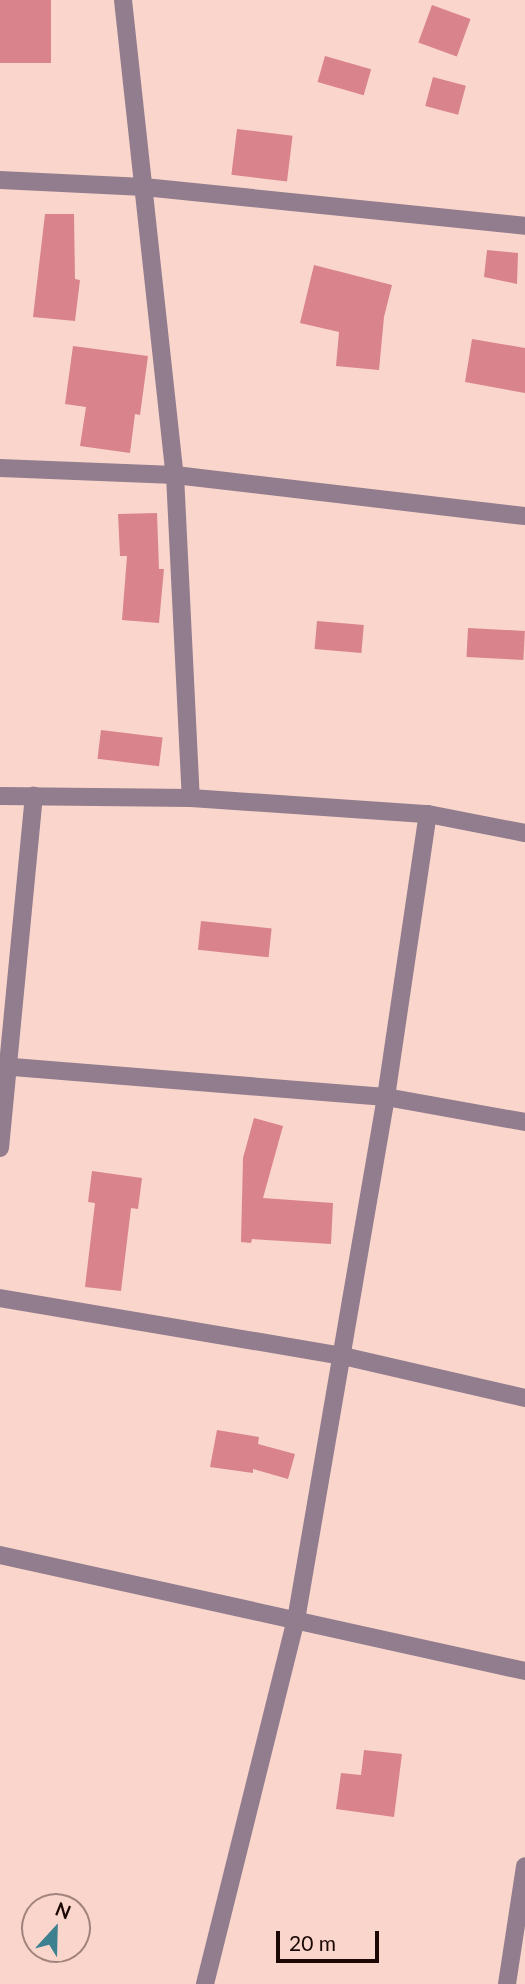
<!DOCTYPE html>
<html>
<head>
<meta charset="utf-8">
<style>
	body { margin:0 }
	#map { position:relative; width:525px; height:1984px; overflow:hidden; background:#fad5cc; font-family:Lato,sans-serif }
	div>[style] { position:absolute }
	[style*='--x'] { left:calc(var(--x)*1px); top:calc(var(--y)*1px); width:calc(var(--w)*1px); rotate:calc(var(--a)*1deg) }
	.building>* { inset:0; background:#d9838c; transform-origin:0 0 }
	.street>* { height:18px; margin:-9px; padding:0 9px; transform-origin:9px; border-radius:9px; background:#917d8d }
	span { translate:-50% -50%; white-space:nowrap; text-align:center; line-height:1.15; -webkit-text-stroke:6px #fad5cc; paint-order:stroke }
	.north { position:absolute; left:21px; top:1893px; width:70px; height:70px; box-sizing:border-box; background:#fad5cc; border:2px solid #a1837c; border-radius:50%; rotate:22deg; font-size:19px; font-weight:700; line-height:28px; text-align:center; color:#1b0804 }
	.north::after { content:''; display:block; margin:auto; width:24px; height:32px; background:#3d8190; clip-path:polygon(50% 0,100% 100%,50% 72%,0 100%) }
	.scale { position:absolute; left:276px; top:1931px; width:103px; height:32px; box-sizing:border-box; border:4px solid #1b0804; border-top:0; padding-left:9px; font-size:21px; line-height:24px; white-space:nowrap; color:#1b0804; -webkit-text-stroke:5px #fad5cc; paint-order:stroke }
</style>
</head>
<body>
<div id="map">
	<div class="building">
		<i style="left:0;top:0;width:51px;height:63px"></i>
		<i style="left:432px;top:5px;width:41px;height:40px;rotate:20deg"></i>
		<i style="left:325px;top:56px;width:48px;height:27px;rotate:16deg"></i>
		<i style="left:433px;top:77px;width:34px;height:30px;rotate:15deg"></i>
		<i style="left:237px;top:129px;width:56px;height:46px;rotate:7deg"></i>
		<i style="clip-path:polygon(45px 214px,74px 214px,75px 279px,80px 280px,75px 321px,33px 317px)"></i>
		<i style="clip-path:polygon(487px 250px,518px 253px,517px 284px,484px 277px)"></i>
		<i style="clip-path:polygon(314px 265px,392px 285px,384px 317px,379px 370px,336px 366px,339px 332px,300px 323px)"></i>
		<i style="clip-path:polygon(472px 339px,525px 348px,525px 393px,465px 382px)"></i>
		<i style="clip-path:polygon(73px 346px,148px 356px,140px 415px,135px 414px,130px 453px,80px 446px,86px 407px,65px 404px)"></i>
		<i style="clip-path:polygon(157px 513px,159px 569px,164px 569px,159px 623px,122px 620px,127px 556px,120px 556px,118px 514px)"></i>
		<i style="left:317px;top:621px;width:47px;height:28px;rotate:5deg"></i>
		<i style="left:468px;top:628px;width:57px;height:29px;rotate:3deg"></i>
		<i style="left:101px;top:730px;width:62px;height:29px;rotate:7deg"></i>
		<i style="left:201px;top:921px;width:71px;height:29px;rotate:6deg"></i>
		<i style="clip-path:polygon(254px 1118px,283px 1126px,263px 1198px,333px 1203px,331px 1244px,252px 1239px,251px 1243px,241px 1242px,243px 1158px)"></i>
		<i style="clip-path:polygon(92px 1171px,142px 1178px,138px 1209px,131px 1208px,121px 1291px,85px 1287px,95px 1203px,88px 1202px)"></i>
		<i style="clip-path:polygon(217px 1430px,259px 1437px,258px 1444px,295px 1454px,288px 1479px,253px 1469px,253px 1473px,210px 1467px)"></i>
		<i style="clip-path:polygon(364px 1750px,402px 1754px,394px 1817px,336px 1809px,341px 1773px,361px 1775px)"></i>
	</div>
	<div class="street">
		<i style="--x:123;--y:0;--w:478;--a:83.8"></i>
		<i style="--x:175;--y:475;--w:323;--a:87.2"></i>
		<i style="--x:0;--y:180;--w:144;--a:2.8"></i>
		<i style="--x:144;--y:187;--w:383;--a:5.8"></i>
		<i style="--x:0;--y:468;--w:175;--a:2.3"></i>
		<i style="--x:175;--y:475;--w:352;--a:6.7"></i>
		<i style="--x:0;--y:796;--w:191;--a:0.6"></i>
		<i style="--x:191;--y:798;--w:238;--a:3.9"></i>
		<i style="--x:428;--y:814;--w:99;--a:11.1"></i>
		<i style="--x:0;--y:1066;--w:387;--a:4.6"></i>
		<i style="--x:386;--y:1097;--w:141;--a:10.2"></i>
		<i style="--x:0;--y:1148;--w:354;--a:-84.5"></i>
		<i style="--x:0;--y:1298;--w:348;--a:9.6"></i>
		<i style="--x:343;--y:1356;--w:187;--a:13"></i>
		<i style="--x:0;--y:1555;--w:538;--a:12.46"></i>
		<i style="--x:205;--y:1984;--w:375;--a:-76"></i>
		<i style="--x:296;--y:1620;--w:531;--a:-80.24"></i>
		<i style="--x:386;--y:1097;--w:286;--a:-81.6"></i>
		<i style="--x:507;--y:1984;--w:119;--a:-81.3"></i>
	</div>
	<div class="north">N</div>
	<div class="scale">20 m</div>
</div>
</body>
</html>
